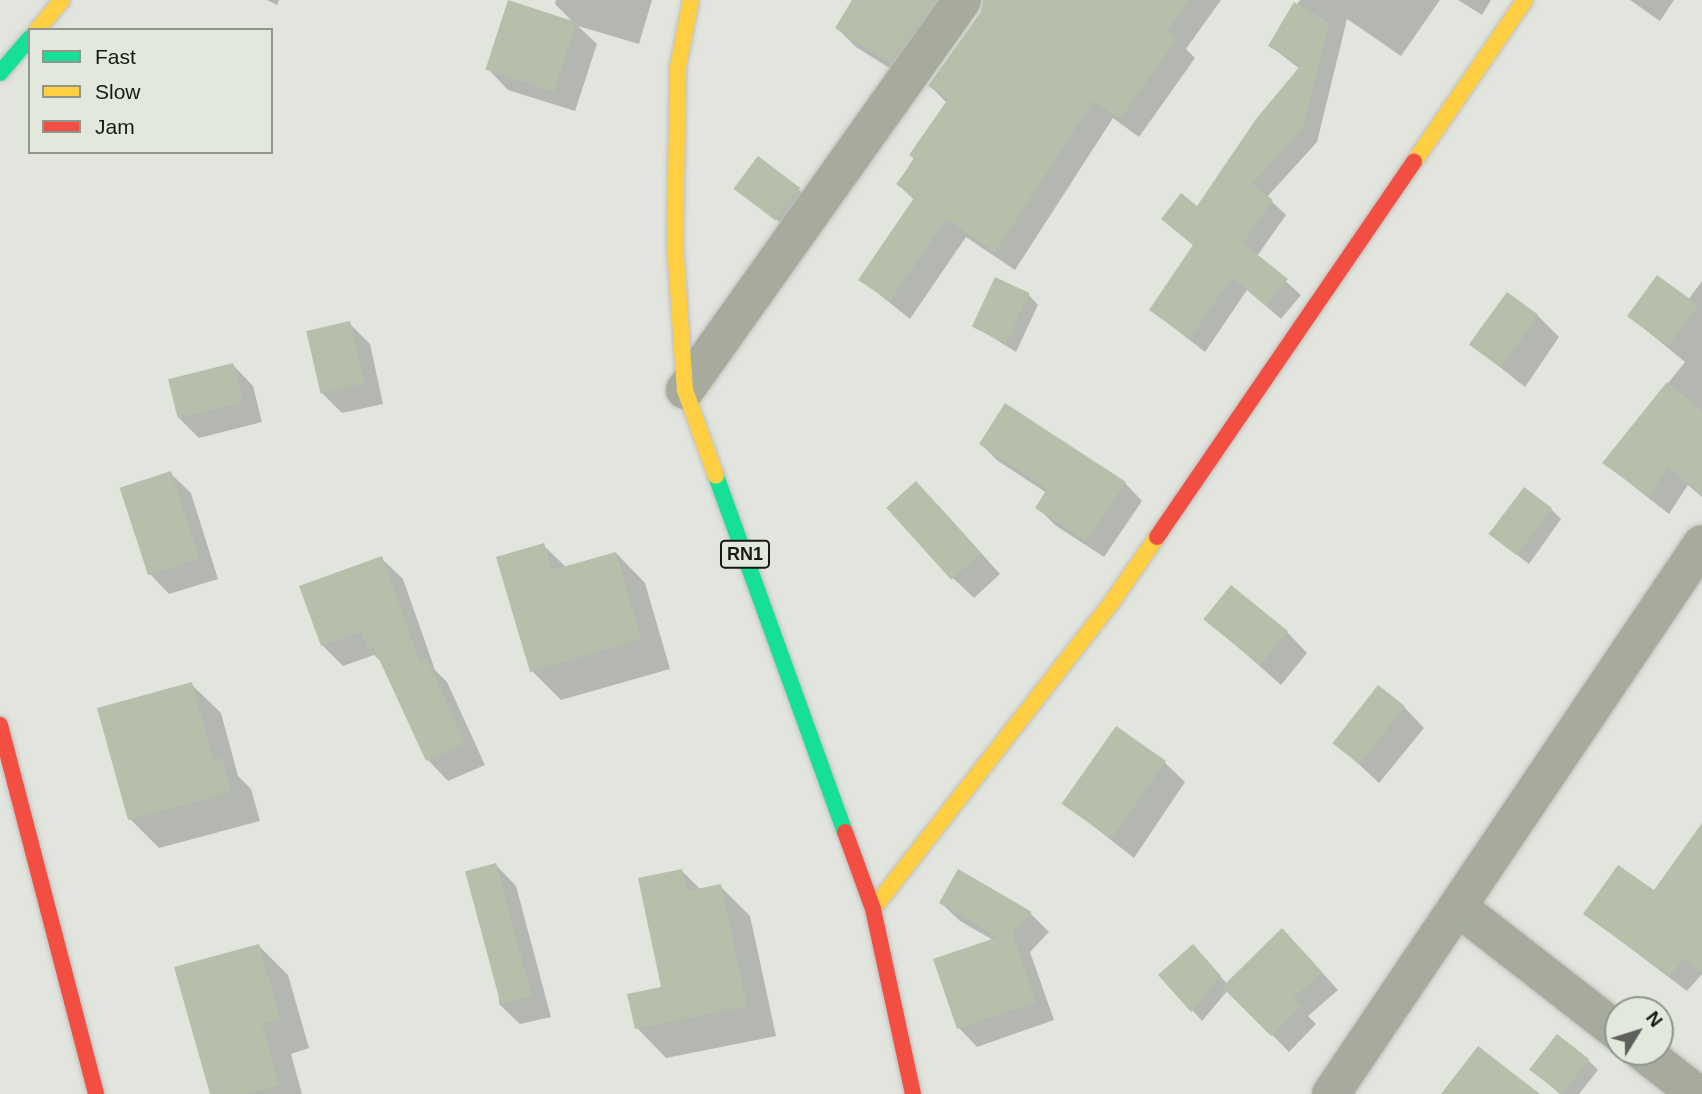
<!DOCTYPE html>
<html>
<head>
<meta charset="utf-8">
<style>
	body { margin:0 }
	#map { position:relative; width:1702px; height:1094px; overflow:hidden; background:#e2e5de; font-family:Helvetica,sans-serif }
	div>[style] { position:absolute }
	[style*='--x'] { left:calc(var(--x)*1px); top:calc(var(--y)*1px); width:calc(var(--w)*1px); rotate:calc(var(--a)*1deg) }
	.shadow>* { inset:0; background:#0003 }
	.building>* { inset:0; background:#b7bfaa; transform-origin:0 0 }
	.roads { filter:drop-shadow(0 0 2px #bebfbb) drop-shadow(0 0 2px #bebfbb) }
	.street>* { height:38px; margin:-19px; padding:0 19px; transform-origin:19px; border-radius:19px; background:#a6ab9d }
	.fast>* { height:16px; margin:-8px; padding:0 8px; transform-origin:8px; border-radius:8px; background:#16e098 }
	.slow>* { height:16px; margin:-8px; padding:0 8px; transform-origin:8px; border-radius:8px; background:#ffcf43 }
	.jam>* { height:16px; margin:-8px; padding:0 8px; transform-origin:8px; border-radius:8px; background:#f24e42 }
	span { translate:-50% -50%; white-space:nowrap; text-align:center; line-height:1.15; -webkit-text-stroke:7px #e2e8db; paint-order:stroke }
	.shield-label span { padding:2px 5px; background:#e2e8db; border:2px solid; border-radius:5px; -webkit-text-stroke-width:0 }
	.shield-label { font-size:18px; color:#181915; font-weight:700 }
	.legend { position:absolute; left:28px; top:28px; width:245px; height:126px; box-sizing:border-box; background:#e2e8db; border:2px solid #91958c; margin:0; padding:9px 12px; list-style:none; font-size:21px; color:#181915 }
	.legend li { display:flex; align-items:center; gap:14px; height:35px }
	.legend b { width:35px; border:2px solid #91958c }
	.north { position:absolute; left:1604px; top:996px; width:70px; height:70px; box-sizing:border-box; background:#e2e8db; border:2px solid #91958c; border-radius:50%; rotate:52deg; font-size:19px; font-weight:700; line-height:28px; text-align:center; color:#181915 }
	.north::after { content:''; display:block; margin:auto; width:24px; height:32px; background:#5f605b; clip-path:polygon(50% 0,100% 100%,50% 72%,0 100%) }
</style>
</head>
<body>
<div id="map">
	<div class="shadow">
		<i style="clip-path:polygon(267px 0,279px 0,277px 5px)"></i>
		<i style="clip-path:polygon(556px 0,652px 0,639px 44px,578px 26px,597px 44px,575px 111px,508px 90px,488px 69px,574px 23px,555px 4px)"></i>
		<i style="clip-path:polygon(854px 0,971px 0,910px 81px,856px 47px,837px 28px)"></i>
		<i style="clip-path:polygon(983px 0,1221px 0,1186px 49px,1195px 58px,1139px 137px,1113px 118px,1015px 270px,966px 237px,910px 319px,860px 279px,914px 200px,898px 184px,947px 103px,930px 86px,982px 13px)"></i>
		<i style="clip-path:polygon(1300px 0,1440px 0,1401px 56px,1347px 19px,1317px 142px,1267px 197px,1286px 215px,1257px 256px,1301px 295px,1281px 319px,1247px 290px,1205px 352px,1151px 310px,1194px 246px,1163px 218px,1197px 208px,1300px 69px,1270px 46px)"></i>
		<i style="clip-path:polygon(1458px 0,1491px 0,1482px 15px)"></i>
		<i style="clip-path:polygon(1630px 0,1674px 0,1660px 21px)"></i>
		<i style="clip-path:polygon(736px 188px,798px 189px,809px 199px,787px 228px)"></i>
		<i style="clip-path:polygon(1702px 281px,1702px 497px,1688px 485px,1669px 514px,1604px 463px,1685px 362px,1630px 317px,1688px 300px)"></i>
		<i style="clip-path:polygon(1028px 294px,1038px 305px,1016px 352px,974px 326px)"></i>
		<i style="clip-path:polygon(1538px 316px,1559px 337px,1525px 387px,1472px 345px)"></i>
		<i style="clip-path:polygon(349px 323px,370px 344px,383px 404px,342px 413px,321px 392px)"></i>
		<i style="clip-path:polygon(233px 365px,253px 386px,262px 422px,199px 438px,179px 418px)"></i>
		<i style="clip-path:polygon(981px 444px,1125px 483px,1142px 501px,1104px 557px,1055px 525px,1037px 507px,1047px 493px,998px 461px)"></i>
		<i style="clip-path:polygon(170px 473px,191px 493px,218px 579px,169px 594px,149px 573px)"></i>
		<i style="clip-path:polygon(937px 504px,1000px 574px,974px 598px,953px 578px)"></i>
		<i style="clip-path:polygon(1551px 509px,1561px 519px,1529px 564px,1492px 535px)"></i>
		<i style="clip-path:polygon(543px 545px,566px 567px,616px 553px,645px 583px,670px 669px,561px 700px,532px 671px)"></i>
		<i style="clip-path:polygon(382px 559px,403px 579px,435px 670px,447px 682px,485px 765px,448px 781px,428px 760px,383px 663px,374px 655px,343px 666px,322px 645px)"></i>
		<i style="clip-path:polygon(1206px 619px,1287px 632px,1307px 653px,1281px 685px)"></i>
		<i style="clip-path:polygon(191px 684px,221px 713px,238px 776px,251px 789px,260px 821px,159px 848px,130px 819px)"></i>
		<i style="clip-path:polygon(1404px 707px,1424px 728px,1379px 783px,1334px 741px)"></i>
		<i style="clip-path:polygon(1164px 762px,1185px 782px,1134px 858px,1065px 804px)"></i>
		<i style="clip-path:polygon(496px 865px,516px 886px,551px 1017px,520px 1024px,499px 1004px)"></i>
		<i style="clip-path:polygon(682px 871px,701px 890px,720px 886px,750px 916px,776px 1036px,666px 1058px,637px 1028px,663px 989px)"></i>
		<i style="clip-path:polygon(959px 871px,1031px 914px,1049px 932px,1030px 952px,1054px 1020px,977px 1047px,959px 1028px,993px 940px,960px 921px,941px 903px)"></i>
		<i style="clip-path:polygon(1585px 914px,1702px 929px,1702px 974px,1687px 991px)"></i>
		<i style="clip-path:polygon(259px 946px,288px 975px,309px 1048px,291px 1054px,302px 1094px,212px 1094px)"></i>
		<i style="clip-path:polygon(1299px 947px,1338px 990px,1308px 1016px,1316px 1024px,1289px 1052px,1228px 990px,1202px 1021px,1161px 975px,1203px 957px,1228px 985px)"></i>
		<i style="clip-path:polygon(1588px 1060px,1598px 1070px,1579px 1094px,1560px 1094px,1531px 1069px)"></i>
	</div>
	<div class="building">
		<i style="left:508px;top:0;width:72px;height:73px;rotate:18deg"></i>
		<i style="clip-path:polygon(852px 0,935px 0,890px 63px,835px 28px)"></i>
		<i style="clip-path:polygon(984px 0,1189px 0,1167px 31px,1177px 38px,1120px 119px,1093px 101px,995px 252px,946px 219px,890px 301px,858px 280px,914px 198px,896px 184px,915px 159px,909px 155px,948px 99px,928px 86px,980px 13px)"></i>
		<i style="clip-path:polygon(1294px 2px,1329px 23px,1303px 127px,1252px 184px,1273px 200px,1243px 243px,1288px 279px,1266px 306px,1232px 277px,1190px 339px,1149px 310px,1193px 245px,1161px 219px,1181px 193px,1197px 206px,1256px 119px,1301px 65px,1268px 46px)"></i>
		<i style="left:758px;top:156px;width:53px;height:41px;rotate:37deg"></i>
		<i style="left:1657px;top:275px;width:51px;height:51px;rotate:36deg"></i>
		<i style="left:995px;top:277px;width:38px;height:55px;rotate:25deg"></i>
		<i style="left:1507px;top:292px;width:39px;height:65px;rotate:36deg"></i>
		<i style="left:350px;top:321px;width:64px;height:45px;rotate:77deg"></i>
		<i style="left:233px;top:363px;width:40px;height:67px;rotate:76deg"></i>
		<i style="clip-path:polygon(1667px 382px,1702px 411px,1702px 495px,1668px 467px,1649px 496px,1602px 463px)"></i>
		<i style="clip-path:polygon(1005px 403px,1126px 482px,1086px 541px,1035px 508px,1047px 489px,979px 444px)"></i>
		<i style="left:171px;top:471px;width:92px;height:54px;rotate:72deg"></i>
		<i style="left:916px;top:481px;width:97px;height:40px;rotate:48deg"></i>
		<i style="left:1524px;top:487px;width:35px;height:59px;rotate:37deg"></i>
		<i style="clip-path:polygon(544px 543px,552px 570px,616px 552px,641px 639px,530px 672px,496px 557px)"></i>
		<i style="clip-path:polygon(382px 556px,420px 662px,427px 659px,465px 744px,426px 761px,374px 648px,368px 650px,361px 632px,321px 646px,299px 586px)"></i>
		<i style="left:1231px;top:585px;width:73px;height:44px;rotate:39deg"></i>
		<i style="clip-path:polygon(192px 682px,213px 760px,222px 758px,231px 792px,128px 820px,97px 708px)"></i>
		<i style="left:1378px;top:685px;width:34px;height:74px;rotate:38deg"></i>
		<i style="left:1116px;top:726px;width:61px;height:95px;rotate:35deg"></i>
		<i style="clip-path:polygon(1702px 823px,1702px 973px,1684px 958px,1670px 976px,1583px 914px,1618px 865px,1654px 890px)"></i>
		<i style="left:496px;top:863px;width:138px;height:32px;rotate:75deg"></i>
		<i style="clip-path:polygon(682px 869px,687px 891px,721px 884px,747px 1006px,635px 1029px,627px 994px,661px 987px,638px 878px)"></i>
		<i style="clip-path:polygon(958px 869px,1032px 912px,1012px 932px,1036px 1002px,957px 1029px,933px 959px,998px 937px,939px 903px)"></i>
		<i style="clip-path:polygon(1282px 928px,1322px 972px,1293px 998px,1301px 1006px,1271px 1036px,1222px 987px)"></i>
		<i style="clip-path:polygon(259px 944px,280px 1019px,262px 1024px,279px 1085px,247px 1094px,210px 1094px,174px 967px)"></i>
		<i style="clip-path:polygon(1193px 944px,1221px 976px,1191px 1012px,1158px 975px)"></i>
		<i style="left:1557px;top:1034px;width:41px;height:45px;rotate:38deg"></i>
		<i style="clip-path:polygon(1478px 1046px,1540px 1094px,1441px 1094px)"></i>
	</div>
	<div class="roads">
		<div class="street">
			<i style="--x:685;--y:390;--w:478;--a:-54.6"></i>
			<i style="--x:1459;--y:908;--w:202;--a:37.9"></i>
			<i style="--x:1643;--y:1052;--w:68;--a:37.9"></i>
			<i style="--x:1331;--y:1094;--w:663;--a:-56"></i>
		</div>
		<div class="fast">
			<i style="--x:0;--y:73;--w:46;--a:-49.4"></i>
			<i style="--x:716;--y:476;--w:379;--a:70.1"></i>
		</div>
		<div class="slow">
			<i style="--x:691;--y:0;--w:68;--a:101"></i>
			<i style="--x:678;--y:67;--w:177;--a:91"></i>
			<i style="--x:675;--y:244;--w:146;--a:86.1"></i>
			<i style="--x:685;--y:390;--w:91;--a:70.2"></i>
			<i style="--x:37;--y:30;--w:39;--a:-50"></i>
			<i style="--x:1414;--y:162;--w:196;--a:-55.6"></i>
			<i style="--x:873;--y:909;--w:393;--a:-52.1"></i>
			<i style="--x:1114;--y:599;--w:75;--a:-55.3"></i>
		</div>
		<div class="jam">
			<i style="--x:1157;--y:537;--w:455;--a:-55.6"></i>
			<i style="--x:0;--y:725;--w:381;--a:75.4"></i>
			<i style="--x:845;--y:832;--w:82;--a:70"></i>
			<i style="--x:873;--y:909;--w:189;--a:77.8"></i>
		</div>
	</div>
	<div class="shield-label">
		<span style="left:745px;top:554px">RN1</span>
	</div>
	<ul class="legend">
	<li><b style="height:9px;background:#16e098"></b>Fast</li>
	<li><b style="height:9px;background:#ffcf43"></b>Slow</li>
	<li><b style="height:9px;background:#f24e42"></b>Jam</li>
	</ul>
	<div class="north">N</div>
</div>
</body>
</html>
